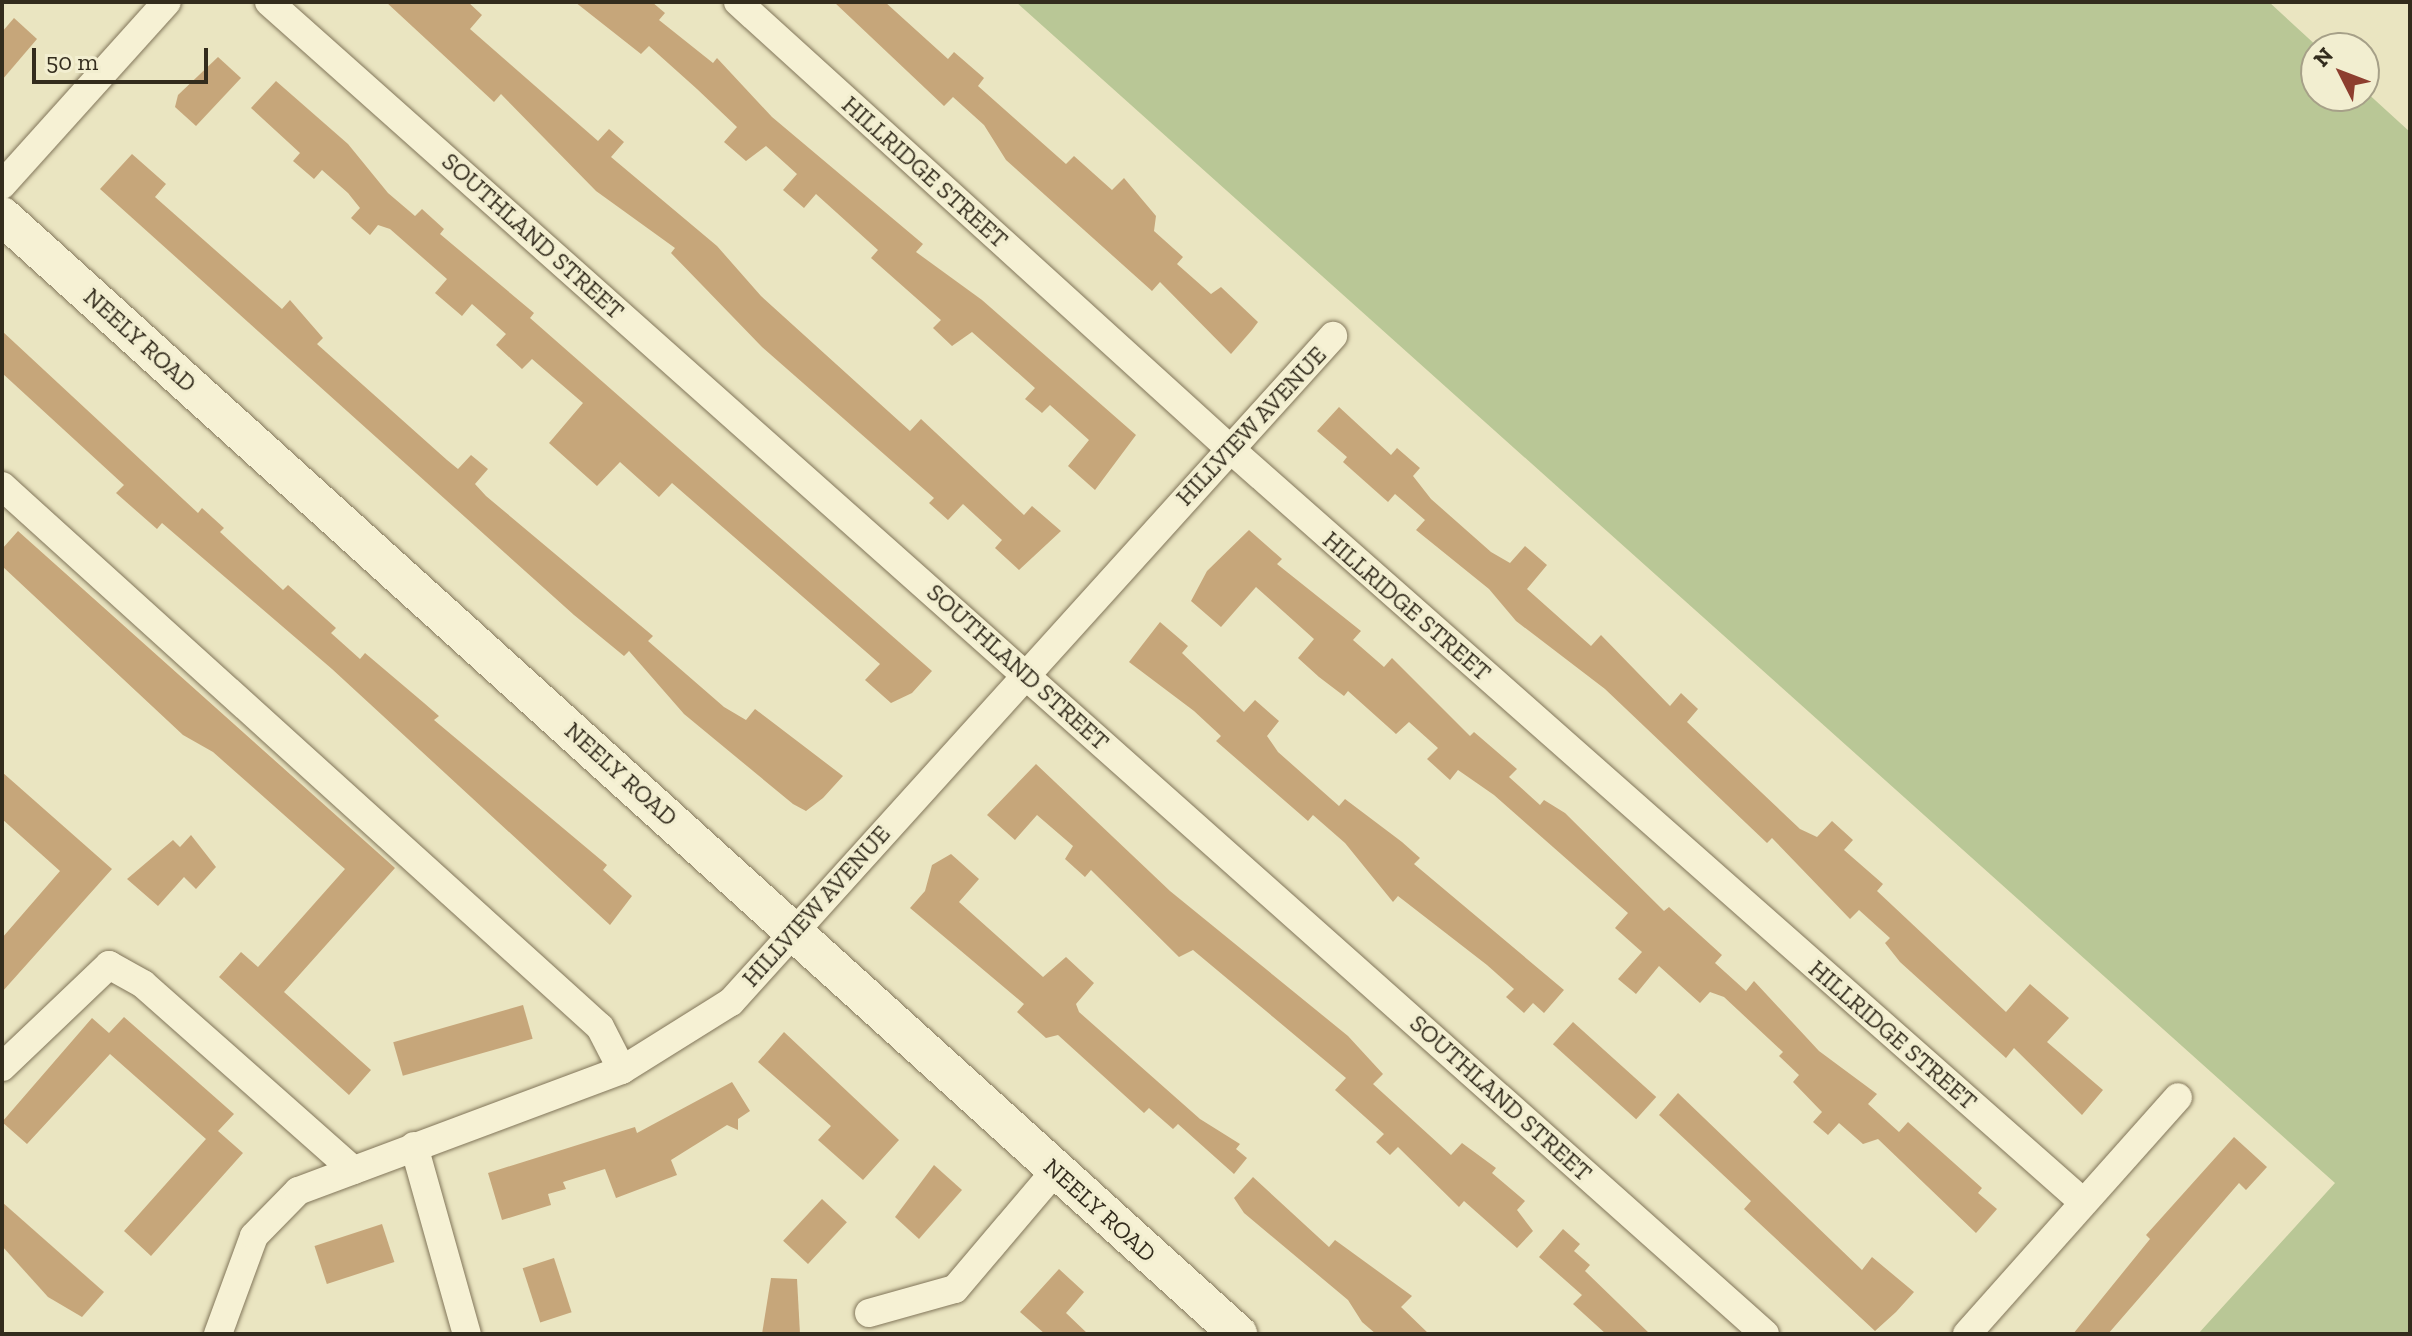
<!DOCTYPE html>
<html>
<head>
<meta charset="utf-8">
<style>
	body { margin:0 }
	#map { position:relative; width:2412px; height:1336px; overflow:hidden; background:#eae5c1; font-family:"Zilla Slab",serif }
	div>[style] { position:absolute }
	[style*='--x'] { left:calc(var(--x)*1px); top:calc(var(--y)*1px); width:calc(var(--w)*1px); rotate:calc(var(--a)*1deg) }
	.green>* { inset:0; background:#b9c796 }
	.building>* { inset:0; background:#c6a67a; transform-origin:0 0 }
	.roads { filter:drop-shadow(0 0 2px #82765a) drop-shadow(0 0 2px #82765a) }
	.street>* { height:28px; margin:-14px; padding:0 14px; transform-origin:14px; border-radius:14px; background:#f6f1d4 }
	.secondary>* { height:38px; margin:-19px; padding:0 19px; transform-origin:19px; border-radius:19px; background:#f6f1d4 }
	span { translate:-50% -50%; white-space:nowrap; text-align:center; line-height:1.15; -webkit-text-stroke:6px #f2eed0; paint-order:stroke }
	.street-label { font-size:24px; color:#332c1d }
	.frame { position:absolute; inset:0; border:4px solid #332c1d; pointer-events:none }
	.north { position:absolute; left:2300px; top:32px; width:80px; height:80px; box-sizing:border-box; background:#f2eed0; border:2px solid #a6a088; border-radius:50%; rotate:312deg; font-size:22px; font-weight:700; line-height:32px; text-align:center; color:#332c1d }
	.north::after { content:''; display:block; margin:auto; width:28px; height:36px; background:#8d3e2f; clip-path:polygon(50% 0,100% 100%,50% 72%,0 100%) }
	.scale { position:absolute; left:32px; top:48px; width:176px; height:36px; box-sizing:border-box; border:4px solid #332c1d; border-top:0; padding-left:10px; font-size:24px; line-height:28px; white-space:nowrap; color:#332c1d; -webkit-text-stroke:6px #f2eed0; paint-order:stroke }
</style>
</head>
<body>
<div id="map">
	<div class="green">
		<i style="clip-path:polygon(1016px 2px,2269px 2px,2319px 48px,2316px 96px,2364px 96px,2364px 90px,2410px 132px,2410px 1334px,2198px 1334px,2335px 1183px)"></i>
	</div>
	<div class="building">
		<i style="clip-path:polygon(386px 2px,468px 2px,482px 15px,470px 29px,598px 141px,609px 129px,624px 142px,611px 157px,717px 246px,761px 296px,910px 431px,921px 419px,1024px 515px,1032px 506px,1061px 531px,1019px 570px,995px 548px,1002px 540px,963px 504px,948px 520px,929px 503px,934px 498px,762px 347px,671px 253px,675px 248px,596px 191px,501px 94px,494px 102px)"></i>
		<i style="clip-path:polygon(575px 2px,652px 2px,665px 13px,659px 20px,713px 63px,717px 58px,772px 117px,923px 244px,916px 252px,982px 300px,1136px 435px,1095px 490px,1068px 466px,1089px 440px,1050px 405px,1042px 413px,1025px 399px,1035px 388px,972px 332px,952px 346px,933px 328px,941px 320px,871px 258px,878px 250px,816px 194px,804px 208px,783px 190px,797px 174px,766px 146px,746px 161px,724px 142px,737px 127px,697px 89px,649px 46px,641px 54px)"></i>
		<i style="clip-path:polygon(834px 2px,885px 2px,948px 59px,954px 52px,984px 78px,978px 86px,1066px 164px,1074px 156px,1112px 190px,1124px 178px,1156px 216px,1154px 231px,1183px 257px,1177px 264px,1211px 294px,1221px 287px,1258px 322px,1252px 330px,1231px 354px,1160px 282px,1152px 291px,1006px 160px,984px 125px,953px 97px,944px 106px)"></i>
		<i style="clip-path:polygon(14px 18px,37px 39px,2px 80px,2px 32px)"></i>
		<i style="clip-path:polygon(218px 57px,241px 78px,196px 126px,175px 107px,178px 95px)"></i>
		<i style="clip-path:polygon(276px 81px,348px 144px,388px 193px,415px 216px,422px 209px,444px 229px,440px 234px,534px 313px,530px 318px,932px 671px,912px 693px,891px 703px,865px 680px,880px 664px,672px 483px,659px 497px,620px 462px,597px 486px,549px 443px,583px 403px,532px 359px,522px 369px,496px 345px,506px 334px,472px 304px,462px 316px,435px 293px,447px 279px,390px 229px,378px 225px,370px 235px,351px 218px,360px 208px,348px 193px,322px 170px,314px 179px,293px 161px,300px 153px,251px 108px)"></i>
		<i style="clip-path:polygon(132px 154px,166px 184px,155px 197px,282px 309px,290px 300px,323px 338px,317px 344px,447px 460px,458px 469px,471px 455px,488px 469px,475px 484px,486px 496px,653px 636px,648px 641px,724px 707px,746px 720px,755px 709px,843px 776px,823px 798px,806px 811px,793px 804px,684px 714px,629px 651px,624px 656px,574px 615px,100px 189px)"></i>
		<i style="clip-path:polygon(2px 331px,198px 513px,202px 508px,224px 528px,220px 532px,283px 590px,288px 585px,336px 628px,331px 633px,360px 659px,365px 653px,424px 703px,439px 716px,434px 720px,607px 865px,603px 870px,632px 896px,610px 925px,332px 669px,162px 523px,157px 529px,116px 493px,124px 485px,2px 373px)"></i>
		<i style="clip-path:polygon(1339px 407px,1391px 455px,1397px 448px,1420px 468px,1413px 476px,1431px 499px,1491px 552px,1510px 563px,1525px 546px,1547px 565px,1527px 589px,1591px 646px,1601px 635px,1670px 706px,1681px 693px,1698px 709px,1687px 722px,1800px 829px,1817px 837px,1832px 821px,1853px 840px,1844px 850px,1883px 884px,1877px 891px,2006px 1012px,2030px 984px,2069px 1018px,2047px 1042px,2103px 1090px,2082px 1115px,2014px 1048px,2006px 1058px,1900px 962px,1885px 943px,1890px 938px,1859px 910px,1850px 919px,1772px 838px,1767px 843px,1605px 689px,1516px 621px,1489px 589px,1416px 530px,1425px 520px,1395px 494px,1388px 502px,1343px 462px,1347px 457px,1317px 431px)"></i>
		<i style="clip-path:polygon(1249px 530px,1282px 559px,1277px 564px,1361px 631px,1353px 640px,1384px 667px,1392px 658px,1470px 736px,1474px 732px,1517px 769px,1509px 777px,1540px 805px,1544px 800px,1565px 813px,1664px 911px,1669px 907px,1722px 955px,1715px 963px,1746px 991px,1754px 981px,1819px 1051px,1877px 1094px,1868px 1104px,1899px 1132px,1908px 1122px,1982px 1188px,1978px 1193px,1997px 1209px,1976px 1233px,1878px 1139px,1863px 1144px,1839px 1123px,1828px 1135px,1813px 1122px,1822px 1112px,1793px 1082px,1799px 1075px,1779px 1056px,1783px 1052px,1724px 997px,1710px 992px,1700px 1003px,1659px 966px,1636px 994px,1618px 979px,1642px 952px,1615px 928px,1628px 913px,1494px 795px,1458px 770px,1450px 780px,1427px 759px,1438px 748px,1409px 722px,1396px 734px,1348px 691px,1344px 696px,1319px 677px,1298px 658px,1314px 639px,1256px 587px,1221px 627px,1191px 601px,1207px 571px)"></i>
		<i style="clip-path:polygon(18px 531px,395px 868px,284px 992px,371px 1070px,349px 1095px,219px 977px,241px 952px,258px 967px,345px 869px,213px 752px,183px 735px,2px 566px,2px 549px)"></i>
		<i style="clip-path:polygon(1160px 622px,1188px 646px,1182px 653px,1244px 712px,1255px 700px,1279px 721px,1267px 736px,1278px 752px,1339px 806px,1345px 799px,1402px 842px,1420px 858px,1414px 864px,1564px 990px,1544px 1013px,1533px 1003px,1524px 1013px,1506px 997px,1514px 989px,1487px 965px,1398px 896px,1393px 902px,1345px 843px,1313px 815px,1308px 821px,1216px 741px,1221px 736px,1194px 711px,1129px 662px)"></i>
		<i style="clip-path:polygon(1036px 764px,1170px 891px,1348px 1036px,1383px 1074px,1373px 1084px,1451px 1155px,1462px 1143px,1496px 1168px,1492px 1173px,1525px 1201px,1517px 1210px,1533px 1231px,1517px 1248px,1464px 1201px,1459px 1207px,1398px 1147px,1390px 1155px,1376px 1142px,1384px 1134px,1335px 1090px,1346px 1078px,1193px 950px,1179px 957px,1091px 870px,1085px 877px,1065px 859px,1073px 846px,1037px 815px,1015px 840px,987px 815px)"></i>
		<i style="clip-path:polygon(2px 772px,112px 869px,2px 992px,2px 938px,60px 871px,2px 819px)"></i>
		<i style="clip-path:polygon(191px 835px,216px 867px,196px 889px,184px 877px,158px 906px,127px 879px,173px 840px,180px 847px)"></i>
		<i style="clip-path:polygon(951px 854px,979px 879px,959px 902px,1043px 977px,1066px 957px,1094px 983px,1076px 1004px,1079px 1012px,1200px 1119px,1240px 1144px,1236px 1149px,1247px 1158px,1234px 1174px,1178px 1124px,1173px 1129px,1149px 1108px,1144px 1113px,1058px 1035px,1046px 1038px,1017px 1012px,1024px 1004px,910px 908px,925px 891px,932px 865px)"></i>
		<i style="left:523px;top:1005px;width:35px;height:135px;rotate:74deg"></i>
		<i style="clip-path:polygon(124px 1017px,234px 1114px,218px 1131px,243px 1153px,151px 1256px,124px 1231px,206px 1139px,110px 1054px,27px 1144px,2px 1122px,92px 1018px,109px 1033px)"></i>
		<i style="left:1573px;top:1022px;width:112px;height:30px;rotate:42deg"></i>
		<i style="clip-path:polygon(784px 1032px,899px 1140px,863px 1180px,818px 1140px,831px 1126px,758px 1062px)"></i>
		<i style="clip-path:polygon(732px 1082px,750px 1111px,738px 1119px,738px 1130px,727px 1125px,671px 1160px,677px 1175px,616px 1198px,605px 1169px,563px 1182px,566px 1189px,548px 1194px,551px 1205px,502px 1220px,488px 1173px,635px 1127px,637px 1133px)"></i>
		<i style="clip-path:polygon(1678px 1093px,1862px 1270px,1872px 1257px,1914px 1292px,1896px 1312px,1875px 1331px,1744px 1209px,1751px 1201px,1659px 1115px)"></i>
		<i style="clip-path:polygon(2234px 1137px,2267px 1167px,2246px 1190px,2239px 1183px,2108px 1334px,2073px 1334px,2150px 1239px,2146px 1235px)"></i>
		<i style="clip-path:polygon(934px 1165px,962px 1190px,919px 1239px,895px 1217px)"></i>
		<i style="clip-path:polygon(1253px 1177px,1329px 1247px,1335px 1240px,1412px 1296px,1401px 1307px,1429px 1334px,1376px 1334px,1362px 1322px,1348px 1300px,1244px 1213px,1234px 1198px)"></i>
		<i style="left:822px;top:1199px;width:34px;height:57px;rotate:43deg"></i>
		<i style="clip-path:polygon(2px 1202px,104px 1292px,82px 1317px,48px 1297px,2px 1246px)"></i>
		<i style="left:382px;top:1224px;width:40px;height:71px;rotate:72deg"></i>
		<i style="clip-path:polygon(1563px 1229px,1580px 1244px,1574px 1251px,1590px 1265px,1585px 1271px,1650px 1334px,1606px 1334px,1573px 1304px,1582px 1295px,1539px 1257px)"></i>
		<i style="left:554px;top:1258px;width:57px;height:33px;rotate:72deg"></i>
		<i style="clip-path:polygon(1059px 1269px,1084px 1292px,1066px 1313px,1088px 1334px,1045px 1334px,1020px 1312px)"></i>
		<i style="clip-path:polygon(771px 1278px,797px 1279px,800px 1334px,762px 1334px)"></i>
	</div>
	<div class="roads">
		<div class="street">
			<i style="--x:269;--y:2;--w:2003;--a:41.68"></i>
			<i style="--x:738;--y:2;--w:662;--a:42.24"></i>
			<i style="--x:1228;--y:447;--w:1141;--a:41.45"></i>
			<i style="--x:2;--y:185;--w:246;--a:-48"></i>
			<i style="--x:2;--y:486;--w:806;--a:42.14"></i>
			<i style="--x:600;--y:1027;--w:48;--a:62.9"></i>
			<i style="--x:2;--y:1067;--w:148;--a:-43.6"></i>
			<i style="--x:109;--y:965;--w:39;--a:29"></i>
			<i style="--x:143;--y:984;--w:281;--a:41.5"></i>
			<i style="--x:414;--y:1146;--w:195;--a:74.3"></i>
			<i style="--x:869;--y:1313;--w:89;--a:-15.6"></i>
			<i style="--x:955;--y:1289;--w:155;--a:-49.7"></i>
			<i style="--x:218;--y:1334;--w:104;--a:-69.8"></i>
			<i style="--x:254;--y:1236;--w:63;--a:-45.6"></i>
			<i style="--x:298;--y:1191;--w:346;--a:-20.5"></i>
			<i style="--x:622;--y:1070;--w:128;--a:-32"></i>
			<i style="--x:731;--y:1002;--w:898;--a:-47.89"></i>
			<i style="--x:1967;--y:1334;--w:317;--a:-48.3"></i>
		</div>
		<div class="secondary">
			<i style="--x:2;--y:216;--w:1667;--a:42.13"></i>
		</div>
	</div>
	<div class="street-label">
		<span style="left:925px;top:172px;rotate:42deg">HILLRIDGE STREET</span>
		<span style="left:533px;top:236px;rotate:42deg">SOUTHLAND STREET</span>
		<span style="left:140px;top:340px;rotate:42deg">NEELY ROAD</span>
		<span style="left:1251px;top:426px;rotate:-47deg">HILLVIEW AVENUE</span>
		<span style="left:1407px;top:606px;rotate:41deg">HILLRIDGE STREET</span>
		<span style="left:1018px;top:667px;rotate:42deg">SOUTHLAND STREET</span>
		<span style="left:621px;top:774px;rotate:42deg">NEELY ROAD</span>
		<span style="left:816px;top:906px;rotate:-48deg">HILLVIEW AVENUE</span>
		<span style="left:1893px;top:1035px;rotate:41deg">HILLRIDGE STREET</span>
		<span style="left:1501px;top:1098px;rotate:42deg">SOUTHLAND STREET</span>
		<span style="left:1100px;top:1210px;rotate:42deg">NEELY ROAD</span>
	</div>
	<div class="frame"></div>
	<div class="north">N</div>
	<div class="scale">50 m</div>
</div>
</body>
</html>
